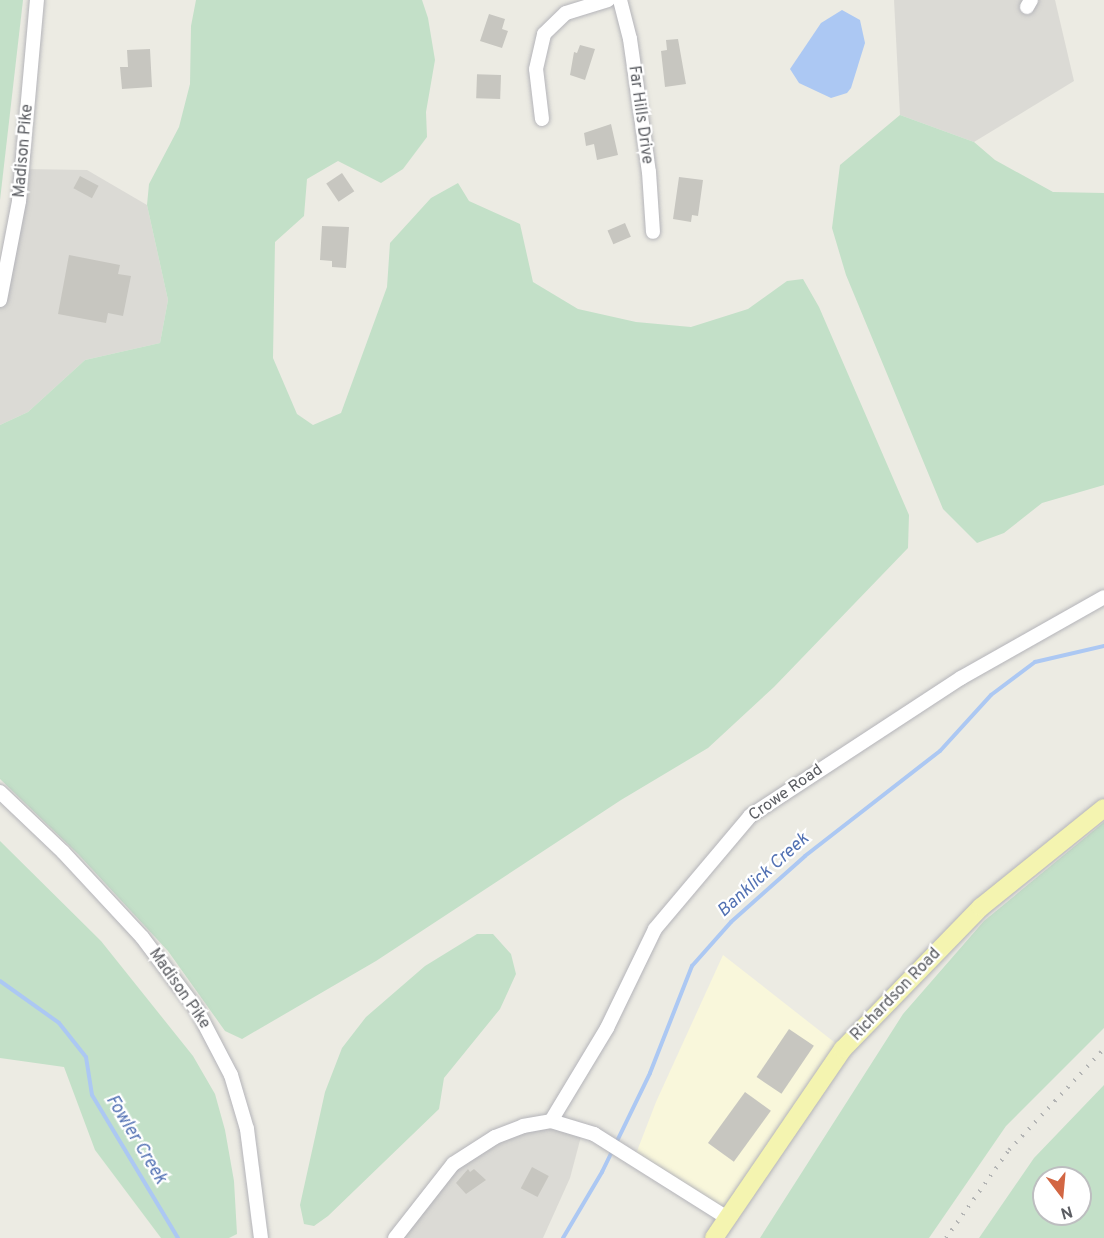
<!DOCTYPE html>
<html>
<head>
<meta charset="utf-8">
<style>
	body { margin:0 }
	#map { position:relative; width:1104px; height:1238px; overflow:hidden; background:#ecebe3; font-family:Overpass,sans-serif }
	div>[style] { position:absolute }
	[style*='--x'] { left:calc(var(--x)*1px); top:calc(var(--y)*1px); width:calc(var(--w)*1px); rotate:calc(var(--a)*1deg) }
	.commercial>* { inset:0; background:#f9f7db }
	.industrial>* { inset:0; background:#dbdad5 }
	.green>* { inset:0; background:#c3e0c8 }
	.water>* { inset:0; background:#acc8f3 }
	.stream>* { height:4px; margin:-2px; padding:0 2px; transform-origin:2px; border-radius:2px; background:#acc8f3 }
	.building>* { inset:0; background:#c7c6c0; transform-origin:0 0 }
	.roads { filter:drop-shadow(0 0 2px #b4b4b9) drop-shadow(0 0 2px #b4b4b9) }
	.minor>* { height:14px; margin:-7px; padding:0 7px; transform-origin:7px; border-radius:7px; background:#fff }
	.major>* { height:18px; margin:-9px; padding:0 9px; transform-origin:9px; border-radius:9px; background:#f4f4b0 }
	.rail>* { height:4px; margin-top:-2px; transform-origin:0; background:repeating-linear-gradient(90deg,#b3b4b4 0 1.5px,transparent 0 9.5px) }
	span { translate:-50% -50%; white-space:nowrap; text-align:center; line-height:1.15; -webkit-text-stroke:4.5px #fff; paint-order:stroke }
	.street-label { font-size:16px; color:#5b5d62 }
	.water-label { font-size:18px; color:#5271b3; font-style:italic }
	.north { position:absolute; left:1032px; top:1166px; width:60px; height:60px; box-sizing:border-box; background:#fff; border:2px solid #bdbec0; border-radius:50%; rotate:164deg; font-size:16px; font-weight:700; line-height:24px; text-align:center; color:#5b5d62 }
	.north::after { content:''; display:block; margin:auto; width:21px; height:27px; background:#d26643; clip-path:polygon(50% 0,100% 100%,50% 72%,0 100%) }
</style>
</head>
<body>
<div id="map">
	<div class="commercial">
		<i style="clip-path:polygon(723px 955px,843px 1049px,726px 1217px,634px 1159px,656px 1102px)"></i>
	</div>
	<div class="industrial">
		<i style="clip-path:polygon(894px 0,1055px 0,1074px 81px,974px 142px,900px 115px)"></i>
		<i style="clip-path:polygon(23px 169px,87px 170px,147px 205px,168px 300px,160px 343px,85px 360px,28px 412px,0 425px,0 300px)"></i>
		<i style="clip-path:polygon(523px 1126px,583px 1129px,570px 1178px,543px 1238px,395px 1238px,436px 1183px)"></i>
	</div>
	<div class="green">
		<i style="clip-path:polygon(0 0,23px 0,0 200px)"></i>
		<i style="clip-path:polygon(196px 0,422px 0,428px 18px,435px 60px,426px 112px,427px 137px,403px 169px,381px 183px,338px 161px,307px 179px,304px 216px,275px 242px,273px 358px,297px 414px,313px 425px,341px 413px,387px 287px,390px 243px,431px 198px,458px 183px,469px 201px,520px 224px,533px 282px,578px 309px,636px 322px,691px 327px,748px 309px,787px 281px,803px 279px,819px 307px,909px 515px,908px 548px,774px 687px,708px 748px,621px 800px,376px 961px,242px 1039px,225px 1031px,168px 951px,78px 854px,0 779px,0 425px,28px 412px,85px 360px,160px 343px,168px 300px,147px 205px,149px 184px,179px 127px,190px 84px,191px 26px)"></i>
		<i style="clip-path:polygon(900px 115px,974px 142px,995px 160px,1053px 192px,1104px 193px,1104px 485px,1042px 503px,1004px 533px,977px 543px,943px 509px,846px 275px,832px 228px,840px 165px)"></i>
		<i style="clip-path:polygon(1104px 822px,1104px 1028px,1006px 1126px,929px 1238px,760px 1238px,903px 1014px,984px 921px)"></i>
		<i style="clip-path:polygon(0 841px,101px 941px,193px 1056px,215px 1094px,225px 1130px,234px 1181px,237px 1234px,229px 1238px,161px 1238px,95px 1150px,64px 1067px,0 1058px)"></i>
		<i style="clip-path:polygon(477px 934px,493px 934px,511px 954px,516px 974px,500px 1009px,444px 1078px,439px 1109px,328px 1216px,314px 1226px,304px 1224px,300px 1205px,325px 1092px,342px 1048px,366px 1017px,425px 966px)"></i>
		<i style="clip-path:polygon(evenodd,1104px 1085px,1104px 1238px,979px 1238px,1034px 1158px,1104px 1085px,1044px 1178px,1080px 1178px,1080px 1214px,1044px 1214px,1044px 1178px)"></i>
	</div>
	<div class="water">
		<i style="clip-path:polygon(842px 10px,860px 20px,865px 43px,851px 88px,847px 93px,831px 98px,799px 83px,790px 69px,821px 23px)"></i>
	</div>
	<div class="stream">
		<i style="--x:0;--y:981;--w:72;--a:35.4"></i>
		<i style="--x:59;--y:1023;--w:43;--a:51.5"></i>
		<i style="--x:86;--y:1057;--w:38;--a:81"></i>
		<i style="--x:92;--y:1095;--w:167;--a:59"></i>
		<i style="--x:563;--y:1238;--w:77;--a:-59.4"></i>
		<i style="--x:602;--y:1172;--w:110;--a:-64.1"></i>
		<i style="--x:650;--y:1073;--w:115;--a:-68.6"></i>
		<i style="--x:692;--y:966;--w:59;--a:-48.4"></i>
		<i style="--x:731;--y:922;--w:99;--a:-41.7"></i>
		<i style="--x:805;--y:856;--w:171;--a:-37.9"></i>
		<i style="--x:940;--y:751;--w:76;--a:-47.7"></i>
		<i style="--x:991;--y:695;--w:55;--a:-36.9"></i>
		<i style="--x:1035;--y:662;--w:71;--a:-13.1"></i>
	</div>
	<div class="building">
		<i style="clip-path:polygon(489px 14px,505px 19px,502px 29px,508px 31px,502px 48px,480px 41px)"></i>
		<i style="clip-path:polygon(678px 39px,686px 84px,665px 87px,661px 51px,667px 50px,666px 40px)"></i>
		<i style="clip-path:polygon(580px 45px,595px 49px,585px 80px,570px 75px,574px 52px,577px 53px)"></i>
		<i style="clip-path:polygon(150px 49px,152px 87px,122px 89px,120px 67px,128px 67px,127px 50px)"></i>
		<i style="left:501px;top:75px;width:24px;height:24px;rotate:92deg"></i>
		<i style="clip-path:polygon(611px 124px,618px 155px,597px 160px,594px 144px,586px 146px,584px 133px)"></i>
		<i style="left:342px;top:173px;width:22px;height:19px;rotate:56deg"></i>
		<i style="left:80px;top:176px;width:21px;height:14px;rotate:28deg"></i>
		<i style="clip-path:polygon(679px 177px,703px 180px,698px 216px,692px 215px,691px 222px,673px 219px)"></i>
		<i style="left:625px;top:223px;width:15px;height:19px;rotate:67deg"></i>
		<i style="clip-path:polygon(322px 226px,349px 227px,346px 268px,332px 267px,332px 261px,320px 260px)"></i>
		<i style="clip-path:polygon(69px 255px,120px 265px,118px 274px,131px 276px,123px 316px,108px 313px,106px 323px,58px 314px)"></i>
		<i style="left:789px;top:1029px;width:30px;height:58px;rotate:34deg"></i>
		<i style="left:745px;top:1092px;width:32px;height:63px;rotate:36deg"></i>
		<i style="left:532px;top:1167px;width:19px;height:24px;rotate:28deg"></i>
		<i style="clip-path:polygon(468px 1169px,470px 1172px,474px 1169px,486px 1180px,466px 1194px,456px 1183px)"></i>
	</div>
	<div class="roads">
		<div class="minor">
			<i style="--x:620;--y:0;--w:40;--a:75.6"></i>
			<i style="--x:630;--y:39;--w:134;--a:81.9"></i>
			<i style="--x:649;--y:172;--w:60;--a:86.2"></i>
			<i style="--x:1027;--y:7;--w:8;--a:-60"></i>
			<i style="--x:542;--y:119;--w:50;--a:-96.8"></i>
			<i style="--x:536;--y:69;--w:36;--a:-77"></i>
			<i style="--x:544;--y:34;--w:30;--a:-44"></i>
			<i style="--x:566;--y:13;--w:44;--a:-17.2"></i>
			<i style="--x:0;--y:300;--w:101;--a:-79.1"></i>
			<i style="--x:19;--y:201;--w:202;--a:-84.9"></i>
			<i style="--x:0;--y:792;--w:87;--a:43.6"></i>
			<i style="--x:63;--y:852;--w:116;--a:47.1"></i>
			<i style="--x:142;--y:937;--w:91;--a:53"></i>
			<i style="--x:197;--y:1010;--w:73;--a:62.4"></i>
			<i style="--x:231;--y:1075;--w:56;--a:73.5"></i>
			<i style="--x:247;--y:1129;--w:110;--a:82.7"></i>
			<i style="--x:551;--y:1121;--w:109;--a:-58.9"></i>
			<i style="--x:607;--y:1028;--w:110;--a:-64.1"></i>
			<i style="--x:655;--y:929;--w:148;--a:-49.9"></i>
			<i style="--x:750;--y:816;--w:252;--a:-33.2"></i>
			<i style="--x:961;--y:678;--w:164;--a:-29.5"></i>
			<i style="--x:395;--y:1238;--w:94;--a:-51.9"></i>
			<i style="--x:453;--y:1164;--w:50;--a:-32.7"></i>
			<i style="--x:495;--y:1137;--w:30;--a:-21"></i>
			<i style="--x:523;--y:1126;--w:28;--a:-10"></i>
			<i style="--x:551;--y:1121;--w:45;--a:16.8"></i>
			<i style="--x:594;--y:1134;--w:156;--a:32.2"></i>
		</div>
		<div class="major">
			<i style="--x:714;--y:1238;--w:229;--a:-55.7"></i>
			<i style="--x:843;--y:1049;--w:198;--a:-45.8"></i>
			<i style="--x:981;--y:907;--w:158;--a:-38.8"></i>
		</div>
	</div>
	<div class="rail">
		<i style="--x:946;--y:1238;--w:108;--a:-54.4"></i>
		<i style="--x:1009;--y:1150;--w:139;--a:-46.8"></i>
	</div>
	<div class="street-label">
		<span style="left:640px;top:115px;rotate:82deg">Far Hills Drive</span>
		<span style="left:24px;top:151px;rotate:-85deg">Madison Pike</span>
		<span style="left:786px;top:793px;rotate:-35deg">Crowe Road</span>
		<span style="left:179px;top:989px;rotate:55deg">Madison Pike</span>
		<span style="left:896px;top:995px;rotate:-46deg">Richardson Road</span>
	</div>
	<div class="water-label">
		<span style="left:764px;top:876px;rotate:-42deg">Banklick Creek</span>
		<span style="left:135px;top:1140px;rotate:59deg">Fowler Creek</span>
	</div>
	<div class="north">N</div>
</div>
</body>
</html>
